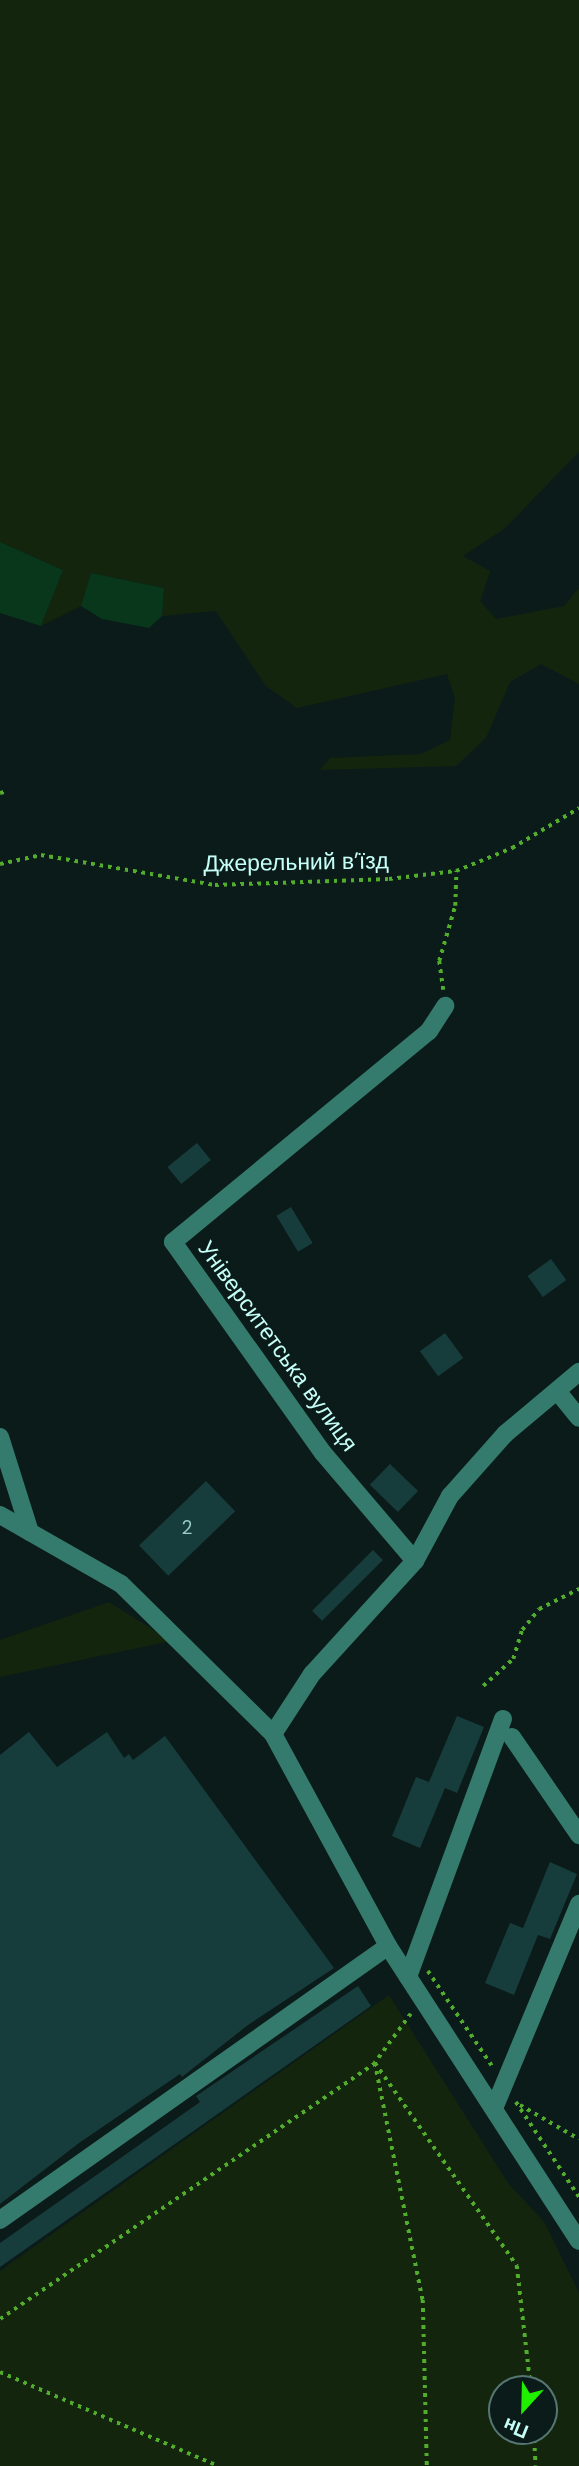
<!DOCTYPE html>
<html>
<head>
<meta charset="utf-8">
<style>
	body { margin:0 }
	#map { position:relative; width:579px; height:2466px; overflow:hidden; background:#0b1b1a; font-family:"DM Sans",sans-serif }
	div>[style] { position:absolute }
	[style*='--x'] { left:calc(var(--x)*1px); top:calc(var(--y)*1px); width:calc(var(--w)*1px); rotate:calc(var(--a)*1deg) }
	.green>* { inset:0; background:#14250e }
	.water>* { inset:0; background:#08371b }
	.building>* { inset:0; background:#163c3b; transform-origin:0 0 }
	.path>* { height:3.5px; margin-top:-1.75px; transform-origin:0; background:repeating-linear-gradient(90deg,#51ad2b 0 3.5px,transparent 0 8.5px) }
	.minor>* { height:18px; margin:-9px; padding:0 9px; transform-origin:9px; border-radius:9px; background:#357b6d }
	span { translate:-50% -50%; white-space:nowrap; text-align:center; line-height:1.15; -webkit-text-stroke:6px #0b1b1a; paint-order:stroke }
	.number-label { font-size:19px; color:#99cec9 }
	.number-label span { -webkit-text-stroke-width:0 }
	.street-label { font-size:23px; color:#c5fff8 }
	.north { position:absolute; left:488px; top:2375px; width:70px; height:70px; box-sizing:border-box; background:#0b1b1a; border:2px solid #557673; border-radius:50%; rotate:202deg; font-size:19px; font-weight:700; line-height:28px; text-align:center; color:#c5fff8 }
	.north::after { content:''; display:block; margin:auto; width:24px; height:32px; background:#20f000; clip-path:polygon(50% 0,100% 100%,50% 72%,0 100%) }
</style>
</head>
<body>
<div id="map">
	<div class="green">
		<i style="clip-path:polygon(0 0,579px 0,579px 452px,504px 529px,463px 556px,490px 571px,480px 601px,496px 619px,564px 606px,579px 588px,579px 684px,541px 664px,510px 682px,486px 738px,456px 766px,320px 770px,330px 758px,421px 754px,450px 740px,455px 698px,447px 674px,297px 708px,266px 686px,216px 611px,162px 616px,164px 588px,91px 573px,81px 606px,41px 626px,63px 570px,0 542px)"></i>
		<i style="clip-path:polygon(109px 1602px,171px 1641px,0 1677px,0 1640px)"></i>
		<i style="clip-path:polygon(evenodd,389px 1995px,508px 2183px,545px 2223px,579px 2293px,579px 2466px,0 2466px,0 2271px,389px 1995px,502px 2389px,544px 2389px,544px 2431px,502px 2431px,502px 2389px)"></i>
	</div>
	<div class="water">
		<i style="clip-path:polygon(0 542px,63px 570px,41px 626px,0 613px)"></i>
		<i style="clip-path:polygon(91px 573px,164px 588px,162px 616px,149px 628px,102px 619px,81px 606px)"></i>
	</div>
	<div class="building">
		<i style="left:197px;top:1143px;width:22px;height:38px;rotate:51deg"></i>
		<i style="left:291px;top:1207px;width:42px;height:17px;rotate:59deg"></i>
		<i style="left:551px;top:1259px;width:26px;height:29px;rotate:54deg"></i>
		<i style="left:445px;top:1333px;width:31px;height:31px;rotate:54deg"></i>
		<i style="left:390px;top:1464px;width:39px;height:29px;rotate:44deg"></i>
		<i style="left:206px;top:1481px;width:42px;height:93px;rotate:46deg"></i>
		<i style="left:373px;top:1550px;width:14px;height:86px;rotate:45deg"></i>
		<i style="clip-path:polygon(457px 1716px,484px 1727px,457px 1793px,445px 1788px,420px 1848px,392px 1836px,416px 1777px,429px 1782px)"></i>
		<i style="clip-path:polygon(29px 1732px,57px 1767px,107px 1732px,124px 1758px,129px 1754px,133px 1760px,165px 1736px,334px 1968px,248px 2025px,182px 2077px,180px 2074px,79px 2143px,0 2204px,0 1755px)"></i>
		<i style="clip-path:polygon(550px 1862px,577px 1874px,550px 1939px,538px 1935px,514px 1995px,485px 1983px,510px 1923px,523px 1928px)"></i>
		<i style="clip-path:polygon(358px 1986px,371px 2006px,0 2267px,0 2243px,200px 2102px,196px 2096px)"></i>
	</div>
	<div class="path">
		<i style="--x:0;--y:793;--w:4;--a:-14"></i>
		<i style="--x:0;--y:864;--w:42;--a:-12.4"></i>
		<i style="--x:41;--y:855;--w:177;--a:9.8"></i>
		<i style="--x:215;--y:885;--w:174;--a:-2"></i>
		<i style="--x:389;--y:879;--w:67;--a:-6.8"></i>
		<i style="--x:456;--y:871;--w:61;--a:-22.3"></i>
		<i style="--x:512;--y:848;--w:78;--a:-30.8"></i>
		<i style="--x:443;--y:990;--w:29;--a:-98"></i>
		<i style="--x:439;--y:961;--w:57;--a:-73.8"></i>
		<i style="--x:455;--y:906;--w:35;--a:-88"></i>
		<i style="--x:483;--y:1686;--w:40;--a:-42"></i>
		<i style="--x:513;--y:1659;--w:30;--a:-73"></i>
		<i style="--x:522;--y:1630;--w:27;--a:-51"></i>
		<i style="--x:539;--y:1609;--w:45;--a:-26.6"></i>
		<i style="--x:428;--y:1971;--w:115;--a:56"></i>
		<i style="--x:411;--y:2014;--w:61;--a:126.3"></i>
		<i style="--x:375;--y:2063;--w:248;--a:55"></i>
		<i style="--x:517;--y:2266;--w:124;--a:83.5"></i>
		<i style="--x:516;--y:2102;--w:114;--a:56.4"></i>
		<i style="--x:520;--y:2105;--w:68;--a:30"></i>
		<i style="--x:0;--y:2319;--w:454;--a:-34.3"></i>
		<i style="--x:375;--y:2063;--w:242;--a:78.6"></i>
		<i style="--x:423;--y:2300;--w:166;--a:88.6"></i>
		<i style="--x:0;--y:2372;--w:237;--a:23.3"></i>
		<i style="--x:534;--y:2431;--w:35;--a:87"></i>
	</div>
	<div class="minor">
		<i style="--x:558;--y:1392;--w:33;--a:51"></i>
		<i style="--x:0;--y:1437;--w:100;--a:72.5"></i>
		<i style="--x:0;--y:1515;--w:139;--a:29.7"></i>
		<i style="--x:121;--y:1584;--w:214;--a:44.6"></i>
		<i style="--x:273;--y:1734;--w:241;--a:61.5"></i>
		<i style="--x:388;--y:1946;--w:351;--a:57.1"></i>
		<i style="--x:415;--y:1561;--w:142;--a:-130.4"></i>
		<i style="--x:323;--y:1453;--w:259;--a:-125.4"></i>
		<i style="--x:173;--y:1242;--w:332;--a:-39.5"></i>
		<i style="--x:429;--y:1031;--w:30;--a:-57"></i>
		<i style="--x:273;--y:1734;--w:72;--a:-57"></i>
		<i style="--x:312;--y:1674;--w:153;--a:-47.7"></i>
		<i style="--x:415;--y:1561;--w:74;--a:-61.7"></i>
		<i style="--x:450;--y:1496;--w:83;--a:-48.4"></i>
		<i style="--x:505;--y:1434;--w:97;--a:-40"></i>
		<i style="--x:512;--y:1737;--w:119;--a:55.6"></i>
		<i style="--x:408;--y:1977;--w:275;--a:-69.8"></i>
		<i style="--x:495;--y:2106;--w:219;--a:-67.4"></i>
		<i style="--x:0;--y:2220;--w:475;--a:-35.2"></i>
	</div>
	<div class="number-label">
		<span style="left:187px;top:1528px">2</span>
	</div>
	<div class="street-label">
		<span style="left:296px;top:862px;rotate:-1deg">Джерельний в’їзд</span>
		<span style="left:278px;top:1346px;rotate:54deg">Університетська вулиця</span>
	</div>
	<div class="north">Пн</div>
</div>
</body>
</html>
